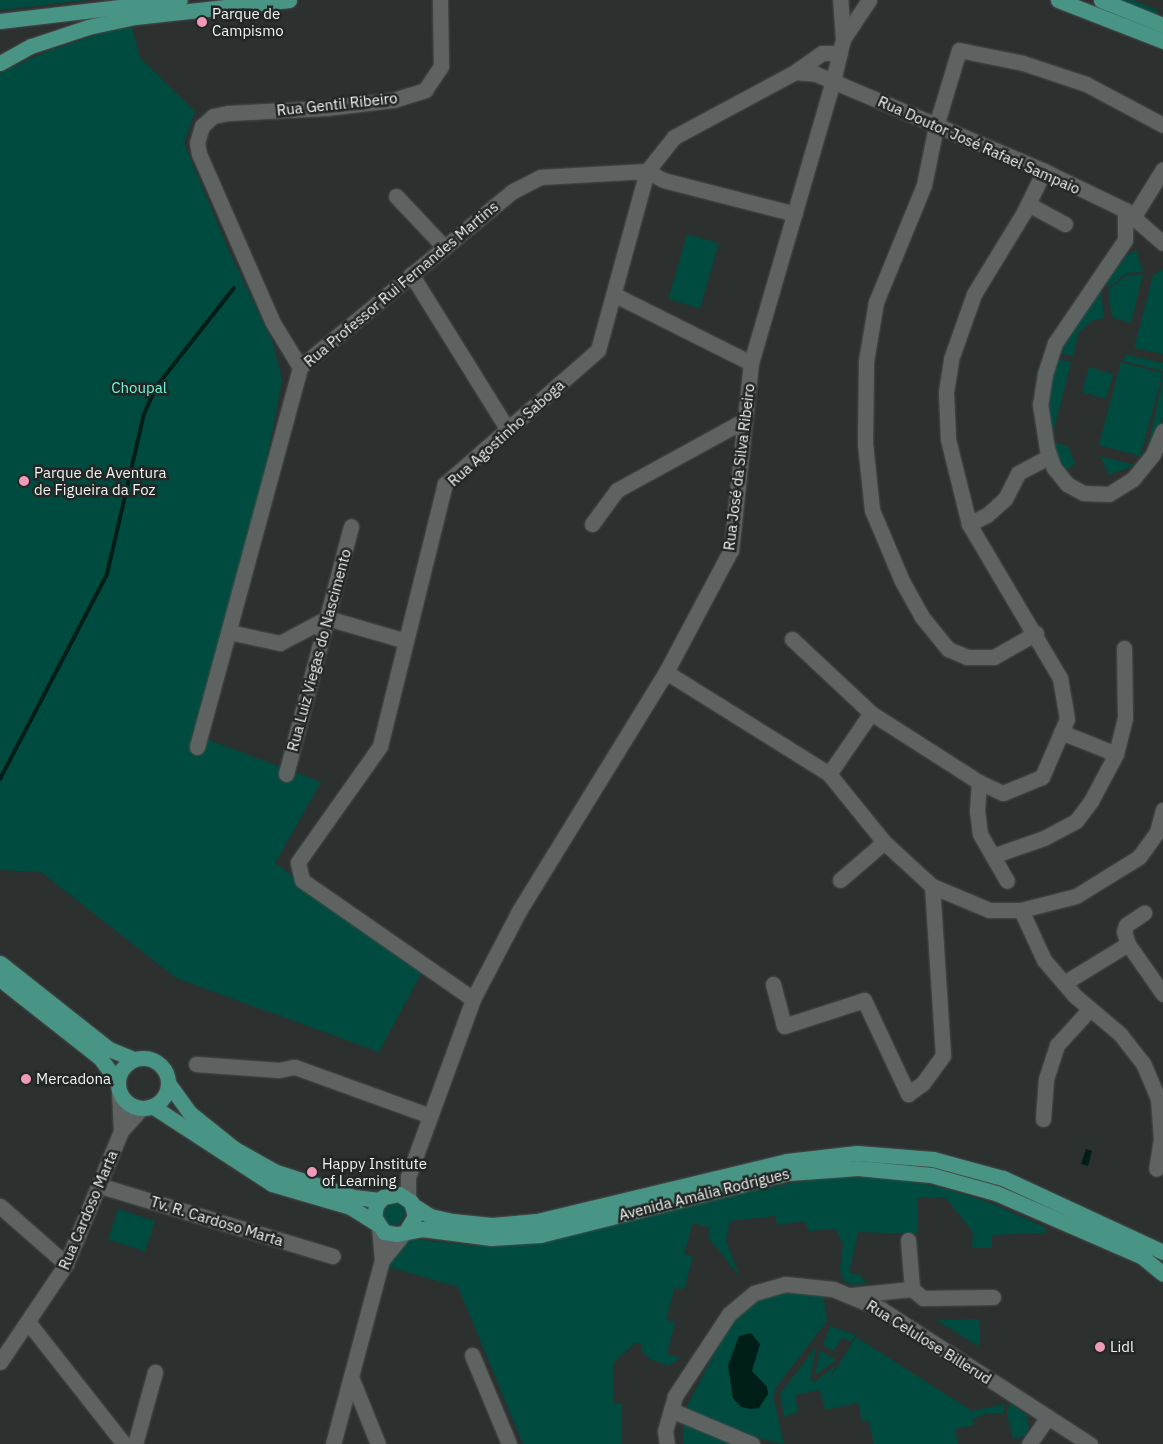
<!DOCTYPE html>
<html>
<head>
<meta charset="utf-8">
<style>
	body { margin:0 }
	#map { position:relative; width:1163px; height:1444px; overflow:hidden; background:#2c302f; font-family:"IBM Plex Sans",sans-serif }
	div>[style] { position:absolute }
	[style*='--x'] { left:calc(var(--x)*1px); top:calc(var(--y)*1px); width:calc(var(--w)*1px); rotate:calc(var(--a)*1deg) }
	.green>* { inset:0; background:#004b3f; transform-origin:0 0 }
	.round { border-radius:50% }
	.water>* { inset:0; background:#001e18 }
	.stream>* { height:4px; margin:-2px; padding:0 2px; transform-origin:2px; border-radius:2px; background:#001e18 }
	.roads { filter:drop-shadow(0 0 1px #494d4c) drop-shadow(0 0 1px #494d4c) }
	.minor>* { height:15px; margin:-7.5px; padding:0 7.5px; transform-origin:7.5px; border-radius:7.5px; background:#5e6362 }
	.major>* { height:15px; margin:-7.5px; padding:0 7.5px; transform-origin:7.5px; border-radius:7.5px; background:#489586 }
	.major>.ring { margin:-7.5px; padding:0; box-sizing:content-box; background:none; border:15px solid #489586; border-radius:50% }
	.dots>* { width:14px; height:14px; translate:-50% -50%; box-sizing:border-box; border:2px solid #222725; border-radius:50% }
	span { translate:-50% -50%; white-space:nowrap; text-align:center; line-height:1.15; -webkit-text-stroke:5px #222725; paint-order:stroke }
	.poi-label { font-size:15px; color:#f0f3f2 }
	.left { translate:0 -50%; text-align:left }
	.street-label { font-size:15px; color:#f0f3f2 }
	.park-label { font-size:15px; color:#71fcde }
</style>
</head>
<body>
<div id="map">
	<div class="green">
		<i style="clip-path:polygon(0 0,88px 0,0 10px)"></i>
		<i style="clip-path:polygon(1112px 0,1133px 0,1158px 10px,1155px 17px)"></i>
		<i style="clip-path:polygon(132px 27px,140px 58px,195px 111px,184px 143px,229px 251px,273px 343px,282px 380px,264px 475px,193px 734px,321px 782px,275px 863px,423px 970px,379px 1052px,176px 978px,41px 872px,0 870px,0 73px,48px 51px,101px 33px)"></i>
		<i style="left:687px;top:234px;width:33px;height:68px;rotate:16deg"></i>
		<i style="clip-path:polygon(1136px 250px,1143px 272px,1127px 273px,1108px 288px,1106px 282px,1127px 255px)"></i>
		<i style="clip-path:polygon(1163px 269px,1163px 354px,1134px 348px,1153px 275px)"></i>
		<i style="clip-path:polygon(1143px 274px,1131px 323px,1112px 317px,1108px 290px,1126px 276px)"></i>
		<i style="clip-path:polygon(1101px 290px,1104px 318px,1093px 320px,1078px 333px,1073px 356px,1058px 353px,1082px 312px)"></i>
		<i style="clip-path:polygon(1125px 354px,1163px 363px,1163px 371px,1124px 361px)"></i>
		<i style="clip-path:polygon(1056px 359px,1071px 362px,1053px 433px,1049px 429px,1049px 393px)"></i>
		<i style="left:1121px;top:362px;width:43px;height:86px;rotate:15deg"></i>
		<i style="left:1089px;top:367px;width:25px;height:26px;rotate:16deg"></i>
		<i style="clip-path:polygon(1163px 377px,1163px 415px,1160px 430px,1146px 456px)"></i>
		<i style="clip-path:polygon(1051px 442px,1068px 446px,1075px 464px,1064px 471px)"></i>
		<i style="clip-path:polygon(1100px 456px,1135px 465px,1109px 475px)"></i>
		<i style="clip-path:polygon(825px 1177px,895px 1178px,940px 1187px,991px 1203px,1046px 1228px,1045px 1233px,992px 1235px,992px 1248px,972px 1248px,973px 1232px,945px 1197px,918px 1198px,918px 1234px,858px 1232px,849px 1273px,861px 1275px,863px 1281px,871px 1283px,853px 1285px,844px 1281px,840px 1270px,843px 1245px,836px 1229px,809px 1231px,804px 1221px,777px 1225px,775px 1216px,730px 1221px,726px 1241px,740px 1277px,708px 1237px,710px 1228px,693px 1223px,684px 1254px,693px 1257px,684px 1290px,675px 1287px,666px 1320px,675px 1322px,667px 1354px,680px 1358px,668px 1366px,650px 1359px,641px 1350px,641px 1343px,635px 1343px,613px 1363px,613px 1404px,622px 1404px,622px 1444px,523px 1444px,458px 1287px,389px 1267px,395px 1251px,412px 1239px,469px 1245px,529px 1244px,719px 1197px)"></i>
		<i class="round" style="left:381px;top:1201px;width:24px;height:24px"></i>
		<i style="left:118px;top:1209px;width:39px;height:32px;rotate:18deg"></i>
		<i style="clip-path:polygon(777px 1292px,823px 1294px,827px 1321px,777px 1386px,773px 1396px,784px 1444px,730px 1431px,688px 1411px,687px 1406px,736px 1312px,753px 1299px)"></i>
		<i style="clip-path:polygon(980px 1319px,980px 1347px,936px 1320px,979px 1319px)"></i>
		<i style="clip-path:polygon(830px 1326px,856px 1335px,851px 1342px,842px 1338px,833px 1351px,823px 1345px)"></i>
		<i style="clip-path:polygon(856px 1337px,972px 1411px,1005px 1404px,1003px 1413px,988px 1413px,973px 1419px,974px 1425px,955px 1429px,958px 1444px,874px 1444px,868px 1420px,862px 1421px,858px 1403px,825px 1410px,820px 1390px,795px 1395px,798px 1412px,784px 1417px,780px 1394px,816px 1347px,810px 1380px,815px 1382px,836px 1365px,827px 1383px)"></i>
		<i style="clip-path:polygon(820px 1350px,836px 1360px,815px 1375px)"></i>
		<i style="clip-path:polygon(1010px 1403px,1027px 1415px,1029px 1429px,1025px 1436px,1013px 1439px,1007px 1413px)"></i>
		<i style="clip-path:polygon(684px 1423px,736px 1444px,683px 1444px)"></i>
	</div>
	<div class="water">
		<i style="clip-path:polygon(1086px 1149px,1092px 1151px,1088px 1166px,1081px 1164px)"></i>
		<i style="clip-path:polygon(751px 1333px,760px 1344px,752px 1371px,767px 1387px,768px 1394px,759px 1408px,751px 1409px,741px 1407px,733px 1398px,728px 1366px,739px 1336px)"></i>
	</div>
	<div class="stream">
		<i style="--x:0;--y:779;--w:231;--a:-62.4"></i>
		<i style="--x:107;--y:574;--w:164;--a:-77"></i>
		<i style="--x:144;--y:414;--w:30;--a:-66"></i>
		<i style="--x:156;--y:387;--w:126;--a:-51.8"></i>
	</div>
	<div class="roads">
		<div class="minor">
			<i style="--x:843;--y:39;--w:47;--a:-56.3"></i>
			<i style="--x:840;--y:53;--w:18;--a:180"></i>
			<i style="--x:822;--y:53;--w:33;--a:145"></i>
			<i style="--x:795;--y:72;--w:21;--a:5"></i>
			<i style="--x:816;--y:74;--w:248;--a:23"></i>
			<i style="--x:1044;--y:171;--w:90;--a:25.7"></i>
			<i style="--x:1125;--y:210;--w:50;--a:41"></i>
			<i style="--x:396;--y:196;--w:71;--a:46.7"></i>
			<i style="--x:1028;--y:204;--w:42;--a:28.4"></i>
			<i style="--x:1125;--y:210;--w:30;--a:90"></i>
			<i style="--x:1125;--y:240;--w:125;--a:124.2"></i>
			<i style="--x:1055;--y:343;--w:33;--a:108"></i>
			<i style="--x:1045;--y:374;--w:30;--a:99"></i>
			<i style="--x:1040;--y:404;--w:46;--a:81.2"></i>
			<i style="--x:1047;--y:449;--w:20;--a:70"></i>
			<i style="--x:1054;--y:468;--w:21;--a:51"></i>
			<i style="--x:1067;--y:484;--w:18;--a:29"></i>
			<i style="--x:1083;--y:493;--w:26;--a:2"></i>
			<i style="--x:1109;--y:494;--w:28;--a:-32"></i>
			<i style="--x:1133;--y:479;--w:32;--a:-51"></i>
			<i style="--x:1153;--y:454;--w:25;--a:-67"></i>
			<i style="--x:1134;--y:216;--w:55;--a:-58.3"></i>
			<i style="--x:411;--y:274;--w:181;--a:58.1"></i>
			<i style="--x:615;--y:295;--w:152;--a:26.6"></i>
			<i style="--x:300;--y:367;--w:52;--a:-121.5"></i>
			<i style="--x:273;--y:323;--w:184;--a:-113.6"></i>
			<i style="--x:199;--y:154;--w:11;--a:-100"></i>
			<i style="--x:197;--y:143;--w:18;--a:-74"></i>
			<i style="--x:202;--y:126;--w:15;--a:-42"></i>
			<i style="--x:213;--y:116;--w:16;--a:-11"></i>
			<i style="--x:229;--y:113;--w:97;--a:-3"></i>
			<i style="--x:326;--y:108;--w:67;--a:-6.8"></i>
			<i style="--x:393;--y:100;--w:34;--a:-17"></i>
			<i style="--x:425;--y:90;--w:29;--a:-56"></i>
			<i style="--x:441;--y:66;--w:66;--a:-90.9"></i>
			<i style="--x:592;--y:524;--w:42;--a:-53.7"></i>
			<i style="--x:617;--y:490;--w:146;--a:-28.7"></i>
			<i style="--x:969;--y:524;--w:20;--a:-27"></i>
			<i style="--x:987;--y:515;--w:24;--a:-42"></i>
			<i style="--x:1005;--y:499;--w:29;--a:-63"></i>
			<i style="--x:1018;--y:473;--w:34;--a:-28"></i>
			<i style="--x:229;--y:632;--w:52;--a:12.2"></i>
			<i style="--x:280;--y:643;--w:53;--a:-28"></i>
			<i style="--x:327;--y:618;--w:82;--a:16.2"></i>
			<i style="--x:1036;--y:633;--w:48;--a:150.3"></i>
			<i style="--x:994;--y:657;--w:27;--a:180"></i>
			<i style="--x:967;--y:657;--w:21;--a:-157"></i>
			<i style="--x:948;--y:649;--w:41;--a:-129.1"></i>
			<i style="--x:922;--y:617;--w:41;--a:-119.1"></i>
			<i style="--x:902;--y:581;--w:77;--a:-112.9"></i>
			<i style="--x:872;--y:510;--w:67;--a:-96"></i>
			<i style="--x:865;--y:443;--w:82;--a:-89.3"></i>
			<i style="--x:866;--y:361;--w:60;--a:-80.4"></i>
			<i style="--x:876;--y:302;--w:126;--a:-67.7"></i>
			<i style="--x:924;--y:185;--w:60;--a:-78.5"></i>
			<i style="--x:936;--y:126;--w:79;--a:-73.2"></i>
			<i style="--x:959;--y:50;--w:65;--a:11.5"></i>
			<i style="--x:1023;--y:63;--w:66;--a:18.4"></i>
			<i style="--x:1086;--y:84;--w:87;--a:28"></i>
			<i style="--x:792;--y:639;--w:108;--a:43.1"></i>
			<i style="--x:871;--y:713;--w:128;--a:32.6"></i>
			<i style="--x:979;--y:782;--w:26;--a:25"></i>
			<i style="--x:1003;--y:793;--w:42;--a:-22.3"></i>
			<i style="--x:1042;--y:777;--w:63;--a:-66.7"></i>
			<i style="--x:1067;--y:719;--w:42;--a:-99.7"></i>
			<i style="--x:1060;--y:678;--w:179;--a:-120.6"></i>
			<i style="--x:969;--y:524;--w:88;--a:-103.9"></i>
			<i style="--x:948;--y:439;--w:47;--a:-92.4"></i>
			<i style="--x:946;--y:392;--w:33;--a:-81"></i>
			<i style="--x:951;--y:359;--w:69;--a:-70.5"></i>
			<i style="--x:974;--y:294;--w:96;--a:-58.6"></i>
			<i style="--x:1024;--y:212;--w:46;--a:-64"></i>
			<i style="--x:666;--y:672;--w:192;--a:32"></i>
			<i style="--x:829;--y:774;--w:87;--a:51"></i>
			<i style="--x:884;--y:842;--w:65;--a:42.5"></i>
			<i style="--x:932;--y:886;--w:62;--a:22.8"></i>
			<i style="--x:989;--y:910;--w:32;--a:0"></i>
			<i style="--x:1021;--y:910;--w:57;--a:-14.3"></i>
			<i style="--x:1076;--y:896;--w:74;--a:-31.8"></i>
			<i style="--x:1139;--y:857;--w:31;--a:-54"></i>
			<i style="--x:1157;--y:832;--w:23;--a:-75"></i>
			<i style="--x:1061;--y:732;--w:59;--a:21.8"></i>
			<i style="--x:197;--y:747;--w:394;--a:-74.8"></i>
			<i style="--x:300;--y:367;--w:276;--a:-39.6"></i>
			<i style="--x:513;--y:191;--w:30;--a:-27"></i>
			<i style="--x:540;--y:177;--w:107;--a:-3.2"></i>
			<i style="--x:647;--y:171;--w:18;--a:29"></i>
			<i style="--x:663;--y:180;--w:136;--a:14.4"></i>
			<i style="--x:286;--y:774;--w:256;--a:-75.3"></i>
			<i style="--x:829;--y:774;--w:74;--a:-55.5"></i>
			<i style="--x:979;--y:782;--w:28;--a:94"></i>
			<i style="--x:977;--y:810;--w:24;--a:83"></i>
			<i style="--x:980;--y:834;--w:54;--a:60.1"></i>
			<i style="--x:995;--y:855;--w:52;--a:-19.1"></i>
			<i style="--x:1044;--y:838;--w:36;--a:-28"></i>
			<i style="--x:1076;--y:821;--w:25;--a:-53"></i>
			<i style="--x:1091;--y:801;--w:53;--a:-62"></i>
			<i style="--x:1116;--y:754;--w:38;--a:-76"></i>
			<i style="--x:1125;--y:717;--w:69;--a:-90.8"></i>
			<i style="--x:840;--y:880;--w:58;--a:-40.8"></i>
			<i style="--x:1021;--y:910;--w:55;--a:65.3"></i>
			<i style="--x:1044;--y:960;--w:48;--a:49.3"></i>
			<i style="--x:1075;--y:996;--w:59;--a:40.2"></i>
			<i style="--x:1120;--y:1034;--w:37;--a:52"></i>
			<i style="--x:1143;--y:1063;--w:38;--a:67"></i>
			<i style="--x:1158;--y:1098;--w:41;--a:85.8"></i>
			<i style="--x:1161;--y:1139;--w:30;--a:99"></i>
			<i style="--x:1128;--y:944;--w:13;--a:-108"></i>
			<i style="--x:1124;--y:932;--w:7;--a:-74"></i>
			<i style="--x:1126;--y:925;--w:22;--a:-34"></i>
			<i style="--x:1064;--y:983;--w:75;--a:-31.4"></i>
			<i style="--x:1128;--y:944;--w:61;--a:55"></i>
			<i style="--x:773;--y:984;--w:43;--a:75.3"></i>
			<i style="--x:784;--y:1026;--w:84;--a:-18"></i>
			<i style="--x:864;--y:1000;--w:104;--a:64.9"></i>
			<i style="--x:908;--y:1094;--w:19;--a:-36"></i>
			<i style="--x:923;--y:1083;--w:34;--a:-54"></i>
			<i style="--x:943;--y:1055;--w:169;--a:-93.7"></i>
			<i style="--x:473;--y:999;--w:208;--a:-145.2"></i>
			<i style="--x:302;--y:880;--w:18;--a:-103"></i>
			<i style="--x:298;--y:862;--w:142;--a:-54.7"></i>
			<i style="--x:380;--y:746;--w:270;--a:-76.1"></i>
			<i style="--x:445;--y:484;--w:203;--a:-41.2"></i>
			<i style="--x:598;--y:350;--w:186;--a:-74.7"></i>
			<i style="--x:647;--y:171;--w:43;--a:-51.5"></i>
			<i style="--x:674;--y:137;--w:137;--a:-28.2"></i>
			<i style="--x:196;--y:1064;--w:83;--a:4.1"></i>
			<i style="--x:279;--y:1070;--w:16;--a:-11"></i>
			<i style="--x:295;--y:1067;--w:144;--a:19.9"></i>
			<i style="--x:1043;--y:1119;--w:40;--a:-85.7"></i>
			<i style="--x:1046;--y:1079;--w:36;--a:-72"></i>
			<i style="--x:1057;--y:1045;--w:49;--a:-47.5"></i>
			<i style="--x:121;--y:1131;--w:31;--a:-48"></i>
			<i style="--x:101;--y:1186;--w:242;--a:16.8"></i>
			<i style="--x:408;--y:1199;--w:22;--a:-90"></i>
			<i style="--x:408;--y:1177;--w:189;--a:-69.9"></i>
			<i style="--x:473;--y:999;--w:99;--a:-62.4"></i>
			<i style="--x:519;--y:911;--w:281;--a:-58.4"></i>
			<i style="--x:666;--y:672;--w:138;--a:-62"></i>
			<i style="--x:731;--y:550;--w:188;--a:-83.9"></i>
			<i style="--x:751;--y:363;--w:294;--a:-73.8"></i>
			<i style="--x:833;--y:81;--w:43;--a:-76.6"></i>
			<i style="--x:843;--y:39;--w:39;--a:-94"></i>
			<i style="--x:0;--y:1206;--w:88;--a:41.3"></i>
			<i style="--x:908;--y:1240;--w:49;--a:85.3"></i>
			<i style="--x:382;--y:1260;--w:35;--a:-51"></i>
			<i style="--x:852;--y:1295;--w:60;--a:-5.7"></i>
			<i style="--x:912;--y:1289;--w:14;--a:39"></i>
			<i style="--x:923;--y:1298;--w:70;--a:-0.8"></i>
			<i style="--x:28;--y:1322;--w:155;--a:51.8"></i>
			<i style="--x:472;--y:1355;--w:96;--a:67.4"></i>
			<i style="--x:0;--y:1362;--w:118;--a:-56"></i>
			<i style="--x:66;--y:1264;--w:144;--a:-67.5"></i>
			<i style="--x:121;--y:1131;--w:40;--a:-92.9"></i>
			<i style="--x:351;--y:1377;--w:72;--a:68.1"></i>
			<i style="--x:671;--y:1410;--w:88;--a:22.8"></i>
			<i style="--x:135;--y:1444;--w:75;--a:-74.5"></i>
			<i style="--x:333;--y:1444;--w:190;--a:-75.1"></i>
			<i style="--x:382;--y:1260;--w:32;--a:-95"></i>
			<i style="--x:667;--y:1444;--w:13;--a:-99"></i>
			<i style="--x:665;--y:1431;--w:36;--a:-74"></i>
			<i style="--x:675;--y:1396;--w:98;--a:-56.6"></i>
			<i style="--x:729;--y:1314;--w:33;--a:-40"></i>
			<i style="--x:754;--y:1293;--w:32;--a:-16"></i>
			<i style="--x:785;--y:1284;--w:48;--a:5.9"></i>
			<i style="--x:833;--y:1289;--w:52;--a:22.6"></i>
			<i style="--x:881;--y:1309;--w:249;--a:32.9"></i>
			<i style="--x:1029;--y:1444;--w:33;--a:-55"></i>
		</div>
		<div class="major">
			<i style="--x:1058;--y:0;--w:113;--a:21.3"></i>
			<i style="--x:1101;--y:0;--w:67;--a:22"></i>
			<i style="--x:0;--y:21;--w:181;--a:-6.7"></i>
			<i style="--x:0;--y:63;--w:35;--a:-29"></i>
			<i style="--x:31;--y:46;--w:60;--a:-18.4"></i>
			<i style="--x:88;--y:27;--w:48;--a:-12"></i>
			<i style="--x:135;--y:17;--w:155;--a:-6.3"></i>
			<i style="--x:0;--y:963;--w:139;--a:38.3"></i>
			<i style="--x:109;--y:1049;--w:27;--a:22"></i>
			<i style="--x:0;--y:979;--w:127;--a:38.3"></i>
			<i style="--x:100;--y:1058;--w:30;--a:53"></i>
			<i class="ring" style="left:118px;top:1058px;width:35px;height:35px"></i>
			<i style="--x:168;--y:1083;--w:37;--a:54"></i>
			<i style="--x:190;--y:1113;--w:58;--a:38.7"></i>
			<i style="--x:235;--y:1149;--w:47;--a:29.3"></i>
			<i style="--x:276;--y:1172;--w:82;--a:17.8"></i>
			<i style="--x:354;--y:1197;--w:25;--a:7"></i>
			<i style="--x:152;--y:1106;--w:143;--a:33"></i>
			<i style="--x:272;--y:1184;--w:81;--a:16.4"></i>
			<i style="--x:350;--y:1207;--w:31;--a:32"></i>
			<i style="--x:413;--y:1205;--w:20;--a:33"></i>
			<i style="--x:430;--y:1216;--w:23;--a:13"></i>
			<i style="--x:452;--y:1221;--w:40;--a:5.7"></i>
			<i style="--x:492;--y:1225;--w:45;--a:-5.1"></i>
			<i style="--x:537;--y:1221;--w:257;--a:-13.5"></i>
			<i style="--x:787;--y:1161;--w:70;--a:-6.5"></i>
			<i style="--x:857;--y:1153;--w:76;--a:4.5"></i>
			<i style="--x:933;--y:1159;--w:73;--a:15.2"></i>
			<i style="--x:1003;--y:1178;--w:176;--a:24.8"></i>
			<i style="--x:406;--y:1231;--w:17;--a:-59"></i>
			<i style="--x:415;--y:1216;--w:15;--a:-106"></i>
			<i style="--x:411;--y:1202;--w:14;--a:-146"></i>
			<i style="--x:399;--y:1194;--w:16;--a:169"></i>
			<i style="--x:383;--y:1197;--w:11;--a:131"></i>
			<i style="--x:376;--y:1205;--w:12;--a:99"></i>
			<i style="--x:374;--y:1217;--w:18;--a:56"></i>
			<i style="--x:384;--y:1232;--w:13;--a:9"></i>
			<i style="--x:397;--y:1234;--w:25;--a:-11"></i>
			<i style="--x:422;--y:1229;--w:70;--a:7.4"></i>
			<i style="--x:491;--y:1238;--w:49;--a:-3.5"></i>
			<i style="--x:540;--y:1235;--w:257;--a:-14"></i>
			<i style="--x:789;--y:1173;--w:69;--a:-4.1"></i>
			<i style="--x:858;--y:1168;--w:73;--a:5.5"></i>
			<i style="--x:931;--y:1175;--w:67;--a:15.5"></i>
			<i style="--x:996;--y:1193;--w:158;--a:23.5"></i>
			<i style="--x:1141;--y:1256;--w:28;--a:39"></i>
		</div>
	</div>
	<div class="dots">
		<i style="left:202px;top:22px;background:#ef9ab9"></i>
		<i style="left:24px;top:481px;background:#ef9ab9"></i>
		<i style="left:26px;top:1079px;background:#ef9ab9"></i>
		<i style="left:312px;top:1172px;background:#ef9ab9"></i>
		<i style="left:1100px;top:1347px;background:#ef9ab9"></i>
	</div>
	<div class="poi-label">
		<span class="left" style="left:212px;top:22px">Parque de<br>Campismo</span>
		<span class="left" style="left:34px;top:481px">Parque de Aventura<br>de Figueira da Foz</span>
		<span class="left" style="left:36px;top:1079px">Mercadona</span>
		<span class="left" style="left:322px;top:1172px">Happy Institute<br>of Learning</span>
		<span class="left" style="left:1110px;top:1347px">Lidl</span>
	</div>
	<div class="street-label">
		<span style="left:337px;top:104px;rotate:-6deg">Rua Gentil Ribeiro</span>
		<span style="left:979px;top:145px;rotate:24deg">Rua Doutor José Rafael Sampaio</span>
		<span style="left:401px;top:284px;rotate:-40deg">Rua Professor Rui Fernandes Martins</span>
		<span style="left:506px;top:433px;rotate:-42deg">Rua Agostinho Saboga</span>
		<span style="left:739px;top:467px;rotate:-83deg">Rua José da Silva Ribeiro</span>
		<span style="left:319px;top:650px;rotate:-75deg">Rua Luiz Viegas do Nascimento</span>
		<span style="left:704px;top:1194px;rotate:-14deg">Avenida Amália Rodrigues</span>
		<span style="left:88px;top:1210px;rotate:-67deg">Rua Cardoso Marta</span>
		<span style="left:217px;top:1221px;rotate:17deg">Tv. R. Cardoso Marta</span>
		<span style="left:929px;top:1342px;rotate:32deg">Rua Celulose Billerud</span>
	</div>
	<div class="park-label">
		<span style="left:139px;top:388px">Choupal</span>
	</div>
</div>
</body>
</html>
